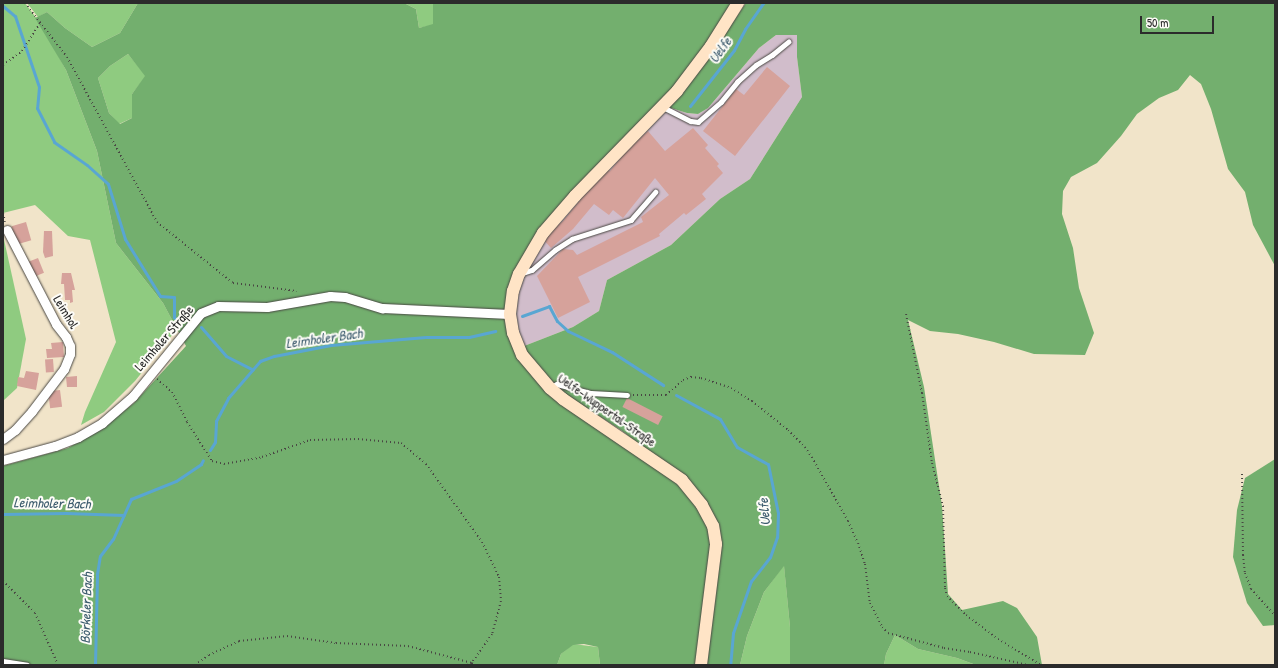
<!DOCTYPE html>
<html>
<head>
<meta charset="utf-8">
<style>
	body { margin:0 }
	#map { position:relative; width:1278px; height:668px; overflow:hidden; background:#f1e4c9; font-family:"Patrick Hand",sans-serif }
	div>[style] { position:absolute }
	[style*='--x'] { left:calc(var(--x)*1px); top:calc(var(--y)*1px); width:calc(var(--w)*1px); rotate:calc(var(--a)*1deg) }
	.industrial>* { inset:0; background:#d1bdcb }
	.green>* { inset:0; background:#8fcb80 }
	.forest>* { inset:0; background:#73af6e }
	.stream>* { height:3px; margin:-1.5px; padding:0 1.5px; transform-origin:1.5px; border-radius:1.5px; background:#59a6d2 }
	.building>* { inset:0; background:#d6a29b; transform-origin:0 0 }
	.path>* { height:2px; margin-top:-1px; transform-origin:0; background:repeating-linear-gradient(90deg,#494743 0 1px,transparent 0 4px) }
	.roads { filter:drop-shadow(0 0 1px #494743) drop-shadow(0 0 1px #494743) }
	.lane>* { height:4.5px; margin:-2.25px; padding:0 2.25px; transform-origin:2.25px; border-radius:2.25px; background:#fff }
	.street>* { height:9px; margin:-4.5px; padding:0 4.5px; transform-origin:4.5px; border-radius:4.5px; background:#fff }
	.secondary>* { height:12px; margin:-6px; padding:0 6px; transform-origin:6px; border-radius:6px; background:#ffe4c6 }
	span { translate:-50% -50%; white-space:nowrap; text-align:center; line-height:1.15; -webkit-text-stroke:4px #fdfcf7; paint-order:stroke }
	.street-label { font-size:13px; color:#2b2b2b }
	.water-label { font-size:14px; color:#3d5c6e; font-style:italic }
	.frame { position:absolute; inset:0; border:4px solid #2b2b2b; pointer-events:none }
	.scale { position:absolute; left:1140px; top:16px; width:74px; height:18px; box-sizing:border-box; border:2px solid #2b2b2b; border-top:0; padding-left:5px; font-size:12px; line-height:14px; white-space:nowrap; color:#2b2b2b; -webkit-text-stroke:3px #fdfcf7; paint-order:stroke }
</style>
</head>
<body>
<div id="map">
	<div class="industrial">
		<i style="clip-path:polygon(776px 35px,797px 35px,797px 57px,802px 97px,750px 179px,720px 199px,671px 245px,607px 280px,599px 311px,573px 327px,519px 348px,514px 315px,522px 275px,542px 241px,629px 144px,668px 107px,687px 113px,698px 114px,708px 108px,759px 48px)"></i>
	</div>
	<div class="green">
		<i style="clip-path:polygon(3px 3px,25px 3px,40px 23px,66px 70px,97px 151px,116px 243px,163px 303px,177px 329px,135px 381px,104px 412px,81px 425px,85px 412px,116px 342px,90px 240px,68px 236px,35px 205px,3px 213px)"></i>
		<i style="clip-path:polygon(27px 3px,138px 3px,120px 33px,92px 47px,65px 28px,47px 12px,38px 17px)"></i>
		<i style="clip-path:polygon(404px 3px,433px 3px,433px 25px,419px 28px,416px 9px)"></i>
		<i style="clip-path:polygon(128px 54px,146px 76px,132px 94px,132px 118px,119px 124px,109px 113px,98px 78px,110px 66px)"></i>
		<i style="clip-path:polygon(3px 235px,26px 339px,17px 388px,3px 401px)"></i>
		<i style="clip-path:polygon(784px 565px,790px 627px,790px 665px,740px 665px,747px 636px,764px 592px)"></i>
		<i style="clip-path:polygon(895px 635px,918px 649px,957px 658px,976px 665px,884px 665px,886px 654px)"></i>
		<i style="clip-path:polygon(573px 644px,598px 647px,600px 665px,557px 665px,561px 654px)"></i>
	</div>
	<div class="forest">
		<i style="clip-path:polygon(evenodd,138px 3px,404px 3px,416px 9px,419px 28px,433px 24px,433px 3px,738px 3px,711px 46px,677px 91px,575px 196px,534px 246px,519px 274px,513px 291px,510px 314px,510px 325px,519px 348px,573px 327px,599px 311px,607px 280px,671px 245px,720px 199px,750px 179px,802px 97px,797px 57px,797px 35px,776px 35px,759px 48px,708px 108px,698px 114px,687px 113px,668px 107px,711px 54px,746px 3px,1275px 3px,1275px 266px,1253px 225px,1245px 192px,1228px 169px,1211px 109px,1201px 84px,1190px 75px,1178px 90px,1159px 98px,1137px 114px,1121px 136px,1097px 163px,1071px 177px,1063px 191px,1062px 214px,1073px 248px,1079px 288px,1094px 333px,1085px 355px,1034px 354px,994px 342px,958px 334px,930px 331px,908px 320px,924px 387px,942px 506px,948px 594px,962px 610px,1003px 601px,1017px 608px,1037px 637px,1042px 665px,976px 665px,957px 658px,918px 649px,895px 635px,886px 654px,884px 665px,790px 665px,790px 627px,784px 566px,764px 592px,747px 636px,740px 665px,703px 665px,718px 545px,715px 525px,704px 503px,683px 478px,621px 430px,566px 395px,520px 350px,537px 375px,550px 388px,563px 399px,682px 480px,702px 505px,713px 526px,716px 544px,701px 665px,600px 665px,598px 647px,584px 644px,573px 645px,561px 654px,557px 665px,3px 665px,3px 466px,68px 448px,104px 427px,134px 403px,186px 346px,163px 303px,116px 243px,97px 151px,66px 70px,35px 18px,47px 12px,65px 28px,92px 47px,120px 33px,138px 3px,128px 54px,145px 76px,132px 94px,132px 118px,120px 124px,109px 113px,98px 78px,110px 66px,128px 54px)"></i>
		<i style="clip-path:polygon(1275px 459px,1275px 625px,1263px 626px,1247px 603px,1233px 557px,1237px 510px,1245px 478px)"></i>
	</div>
	<div class="stream">
		<i style="--x:3;--y:6;--w:16;--a:40"></i>
		<i style="--x:15;--y:16;--w:75;--a:71.3"></i>
		<i style="--x:39;--y:87;--w:21;--a:95"></i>
		<i style="--x:37;--y:108;--w:38;--a:63"></i>
		<i style="--x:54;--y:142;--w:40;--a:34.9"></i>
		<i style="--x:87;--y:165;--w:28;--a:42"></i>
		<i style="--x:108;--y:184;--w:58;--a:72.8"></i>
		<i style="--x:125;--y:239;--w:67;--a:58.4"></i>
		<i style="--x:160;--y:296;--w:14;--a:4"></i>
		<i style="--x:174;--y:297;--w:20;--a:90"></i>
		<i style="--x:174;--y:317;--w:8;--a:50"></i>
		<i style="--x:690;--y:106;--w:71;--a:-51.8"></i>
		<i style="--x:734;--y:50;--w:24;--a:-62"></i>
		<i style="--x:745;--y:29;--w:32;--a:-55"></i>
		<i style="--x:522;--y:316;--w:29;--a:-20"></i>
		<i style="--x:549;--y:306;--w:17;--a:62"></i>
		<i style="--x:557;--y:321;--w:15;--a:42"></i>
		<i style="--x:568;--y:331;--w:49;--a:25.5"></i>
		<i style="--x:612;--y:352;--w:61;--a:32.9"></i>
		<i style="--x:201;--y:327;--w:38;--a:49"></i>
		<i style="--x:226;--y:356;--w:30;--a:27"></i>
		<i style="--x:676;--y:395;--w:50;--a:28.6"></i>
		<i style="--x:720;--y:419;--w:33;--a:59"></i>
		<i style="--x:737;--y:447;--w:35;--a:29"></i>
		<i style="--x:768;--y:464;--w:50;--a:78.5"></i>
		<i style="--x:778;--y:513;--w:24;--a:92"></i>
		<i style="--x:777;--y:537;--w:21;--a:109"></i>
		<i style="--x:770;--y:557;--w:31;--a:128"></i>
		<i style="--x:751;--y:581;--w:55;--a:109.1"></i>
		<i style="--x:733;--y:633;--w:32;--a:95"></i>
		<i style="--x:210;--y:450;--w:9;--a:-58"></i>
		<i style="--x:215;--y:442;--w:21;--a:-87"></i>
		<i style="--x:216;--y:421;--w:26;--a:-62"></i>
		<i style="--x:228;--y:398;--w:49;--a:-49.1"></i>
		<i style="--x:260;--y:361;--w:15;--a:-20"></i>
		<i style="--x:274;--y:356;--w:58;--a:-10.9"></i>
		<i style="--x:331;--y:345;--w:95;--a:-4.8"></i>
		<i style="--x:426;--y:337;--w:43;--a:0"></i>
		<i style="--x:469;--y:337;--w:27;--a:-13"></i>
		<i style="--x:3;--y:514;--w:63;--a:-0.9"></i>
		<i style="--x:66;--y:513;--w:58;--a:2"></i>
		<i style="--x:95;--y:665;--w:91;--a:-88.7"></i>
		<i style="--x:97;--y:574;--w:18;--a:-81"></i>
		<i style="--x:100;--y:556;--w:21;--a:-53"></i>
		<i style="--x:113;--y:539;--w:44;--a:-65.8"></i>
		<i style="--x:131;--y:499;--w:48;--a:-21.8"></i>
		<i style="--x:176;--y:481;--w:30;--a:-34"></i>
		<i style="--x:201;--y:464;--w:4;--a:-63"></i>
	</div>
	<div class="building">
		<i style="clip-path:polygon(767px 67px,790px 86px,735px 156px,703px 131px,736px 89px,744px 95px)"></i>
		<i style="clip-path:polygon(693px 128px,708px 145px,705px 148px,719px 164px,717px 166px,723px 173px,702px 194px,706px 199px,686px 215px,684px 213px,659px 234px,660px 236px,578px 277px,590px 302px,558px 318px,537px 276px,563px 249px,573px 250px,577px 255px,643px 222px,641px 217px,669px 195px,655px 178px,623px 218px,613px 210px,609px 215px,594px 204px,573px 229px,551px 248px,542px 238px,563px 221px,606px 168px,610px 171px,629px 147px,648px 131px,665px 151px)"></i>
		<i style="left:26px;top:222px;width:19px;height:15px;rotate:74deg"></i>
		<i style="clip-path:polygon(44px 231px,52px 231px,53px 256px,45px 258px,43px 252px)"></i>
		<i style="left:38px;top:258px;width:16px;height:11px;rotate:68deg"></i>
		<i style="clip-path:polygon(62px 273px,71px 273px,75px 290px,72px 290px,73px 302px,70px 303px,70px 300px,65px 300px,64px 284px,61px 284px)"></i>
		<i style="clip-path:polygon(63px 342px,64px 357px,47px 358px,46px 349px,52px 349px,51px 343px)"></i>
		<i style="left:53px;top:359px;width:13px;height:8px;rotate:86deg"></i>
		<i style="clip-path:polygon(26px 371px,39px 373px,36px 390px,17px 386px,18px 377px,24px 378px)"></i>
		<i style="clip-path:polygon(77px 376px,77px 387px,67px 387px,66px 377px)"></i>
		<i style="left:60px;top:390px;width:17px;height:12px;rotate:83deg"></i>
		<i style="left:627px;top:398px;width:40px;height:10px;rotate:27deg"></i>
	</div>
	<div class="path">
		<i style="--x:25;--y:3;--w:68;--a:52.1"></i>
		<i style="--x:67;--y:57;--w:188;--a:61.4"></i>
		<i style="--x:157;--y:222;--w:97;--a:38.8"></i>
		<i style="--x:233;--y:283;--w:64;--a:7.1"></i>
		<i style="--x:3;--y:65;--w:24;--a:-36"></i>
		<i style="--x:22;--y:51;--w:33;--a:-57"></i>
		<i style="--x:3;--y:213;--w:9;--a:77"></i>
		<i style="--x:906;--y:314;--w:81;--a:78.6"></i>
		<i style="--x:922;--y:393;--w:71;--a:81.9"></i>
		<i style="--x:932;--y:463;--w:44;--a:75.7"></i>
		<i style="--x:943;--y:506;--w:82;--a:88.6"></i>
		<i style="--x:945;--y:588;--w:8;--a:76"></i>
		<i style="--x:947;--y:596;--w:27;--a:45"></i>
		<i style="--x:966;--y:615;--w:40;--a:37"></i>
		<i style="--x:998;--y:639;--w:50;--a:31.2"></i>
		<i style="--x:157;--y:379;--w:20;--a:41"></i>
		<i style="--x:172;--y:392;--w:34;--a:63"></i>
		<i style="--x:187;--y:422;--w:46;--a:57.3"></i>
		<i style="--x:212;--y:461;--w:12;--a:14"></i>
		<i style="--x:224;--y:464;--w:39;--a:-10"></i>
		<i style="--x:262;--y:457;--w:51;--a:-19.5"></i>
		<i style="--x:310;--y:440;--w:48;--a:-1.2"></i>
		<i style="--x:358;--y:439;--w:43;--a:5.3"></i>
		<i style="--x:401;--y:443;--w:33;--a:40"></i>
		<i style="--x:426;--y:464;--w:96;--a:54.3"></i>
		<i style="--x:482;--y:542;--w:39;--a:64"></i>
		<i style="--x:499;--y:577;--w:24;--a:85"></i>
		<i style="--x:501;--y:601;--w:34;--a:105"></i>
		<i style="--x:492;--y:634;--w:35;--a:125"></i>
		<i style="--x:472;--y:663;--w:5;--a:158"></i>
		<i style="--x:633;--y:395;--w:33;--a:0"></i>
		<i style="--x:666;--y:395;--w:23;--a:-41"></i>
		<i style="--x:683;--y:380;--w:9;--a:-21"></i>
		<i style="--x:691;--y:377;--w:10;--a:6"></i>
		<i style="--x:701;--y:378;--w:32;--a:18"></i>
		<i style="--x:731;--y:388;--w:25;--a:32"></i>
		<i style="--x:752;--y:401;--w:46;--a:38.9"></i>
		<i style="--x:788;--y:430;--w:24;--a:45"></i>
		<i style="--x:805;--y:447;--w:17;--a:57"></i>
		<i style="--x:814;--y:461;--w:69;--a:60.5"></i>
		<i style="--x:848;--y:521;--w:24;--a:66"></i>
		<i style="--x:858;--y:543;--w:22;--a:72"></i>
		<i style="--x:865;--y:564;--w:39;--a:83"></i>
		<i style="--x:870;--y:603;--w:27;--a:63"></i>
		<i style="--x:882;--y:627;--w:8;--a:45"></i>
		<i style="--x:888;--y:633;--w:58;--a:15"></i>
		<i style="--x:944;--y:648;--w:26;--a:9"></i>
		<i style="--x:970;--y:652;--w:59;--a:12.6"></i>
		<i style="--x:1242;--y:474;--w:81;--a:89.3"></i>
		<i style="--x:1243;--y:555;--w:18;--a:84"></i>
		<i style="--x:1245;--y:573;--w:17;--a:69"></i>
		<i style="--x:1251;--y:589;--w:36;--a:48"></i>
		<i style="--x:3;--y:581;--w:45;--a:45"></i>
		<i style="--x:35;--y:613;--w:57;--a:66.1"></i>
		<i style="--x:195;--y:665;--w:17;--a:-36"></i>
		<i style="--x:209;--y:655;--w:33;--a:-25"></i>
		<i style="--x:239;--y:641;--w:48;--a:-5.9"></i>
		<i style="--x:287;--y:636;--w:49;--a:8.1"></i>
		<i style="--x:336;--y:643;--w:72;--a:2.4"></i>
		<i style="--x:408;--y:646;--w:66;--a:14.9"></i>
		<i style="--x:472;--y:663;--w:3;--a:45"></i>
	</div>
	<div class="roads">
		<div class="lane">
			<i style="--x:663;--y:107;--w:31;--a:27"></i>
			<i style="--x:691;--y:121;--w:7;--a:8"></i>
			<i style="--x:698;--y:122;--w:30;--a:-41"></i>
			<i style="--x:721;--y:102;--w:26;--a:-51"></i>
			<i style="--x:737;--y:82;--w:25;--a:-42"></i>
			<i style="--x:756;--y:65;--w:19;--a:-32"></i>
			<i style="--x:772;--y:55;--w:21;--a:-39"></i>
			<i style="--x:522;--y:273;--w:10;--a:-17"></i>
			<i style="--x:532;--y:270;--w:30;--a:-41"></i>
			<i style="--x:555;--y:250;--w:20;--a:-33"></i>
			<i style="--x:572;--y:239;--w:62;--a:-17.9"></i>
			<i style="--x:631;--y:220;--w:37;--a:-49"></i>
			<i style="--x:551;--y:387;--w:7;--a:-27"></i>
			<i style="--x:557;--y:384;--w:35;--a:15"></i>
			<i style="--x:591;--y:393;--w:36;--a:3"></i>
			<i style="--x:3;--y:661;--w:24;--a:9"></i>
		</div>
		<div class="street">
			<i style="--x:3;--y:439;--w:15;--a:-37"></i>
			<i style="--x:15;--y:430;--w:25;--a:-48"></i>
			<i style="--x:32;--y:411;--w:53;--a:-52.7"></i>
			<i style="--x:64;--y:369;--w:16;--a:-68"></i>
			<i style="--x:70;--y:354;--w:8;--a:-90"></i>
			<i style="--x:70;--y:346;--w:10;--a:-114"></i>
			<i style="--x:66;--y:337;--w:16;--a:-128"></i>
			<i style="--x:56;--y:324;--w:106;--a:-117.5"></i>
			<i style="--x:3;--y:460;--w:54;--a:-15.1"></i>
			<i style="--x:55;--y:446;--w:25;--a:-21"></i>
			<i style="--x:78;--y:437;--w:28;--a:-30"></i>
			<i style="--x:102;--y:423;--w:41;--a:-41.1"></i>
			<i style="--x:133;--y:396;--w:107;--a:-50.7"></i>
			<i style="--x:201;--y:313;--w:18;--a:-22"></i>
			<i style="--x:218;--y:306;--w:49;--a:1.2"></i>
			<i style="--x:267;--y:307;--w:64;--a:-9.9"></i>
			<i style="--x:330;--y:296;--w:15;--a:4"></i>
			<i style="--x:345;--y:297;--w:39;--a:17"></i>
			<i style="--x:382;--y:308;--w:128;--a:2.7"></i>
		</div>
		<div class="secondary">
			<i style="--x:701;--y:665;--w:122;--a:-82.9"></i>
			<i style="--x:716;--y:544;--w:18;--a:-99"></i>
			<i style="--x:713;--y:526;--w:24;--a:-118"></i>
			<i style="--x:702;--y:505;--w:32;--a:-129"></i>
			<i style="--x:682;--y:480;--w:144;--a:-145.8"></i>
			<i style="--x:563;--y:399;--w:17;--a:-140"></i>
			<i style="--x:550;--y:388;--w:43;--a:-130.3"></i>
			<i style="--x:522;--y:355;--w:24;--a:-112"></i>
			<i style="--x:513;--y:333;--w:19;--a:-99"></i>
			<i style="--x:510;--y:314;--w:23;--a:-83"></i>
			<i style="--x:513;--y:291;--w:18;--a:-71"></i>
			<i style="--x:519;--y:274;--w:48;--a:-59.7"></i>
			<i style="--x:543;--y:233;--w:49;--a:-49.1"></i>
			<i style="--x:575;--y:196;--w:146;--a:-45.8"></i>
			<i style="--x:677;--y:91;--w:56;--a:-52.9"></i>
			<i style="--x:711;--y:46;--w:51;--a:-57.9"></i>
		</div>
	</div>
	<div class="street-label">
		<span style="left:66px;top:312px;rotate:59deg">Leimhol</span>
		<span style="left:164px;top:338px;rotate:-49deg">Leimholer Straße</span>
		<span style="left:607px;top:410px;rotate:35deg">Uelfe-Wuppertal-Straße</span>
	</div>
	<div class="water-label">
		<span style="left:720px;top:50px;rotate:-54deg">Uelfe</span>
		<span style="left:324px;top:338px;rotate:-8deg">Leimholer Bach</span>
		<span style="left:52px;top:503px;rotate:1deg">Leimholer Bach</span>
		<span style="left:764px;top:512px;rotate:-95deg">Uelfe</span>
		<span style="left:86px;top:608px;rotate:-88deg">Börkeler Bach</span>
	</div>
	<div class="frame"></div>
	<div class="scale">50 m</div>
</div>
</body>
</html>
